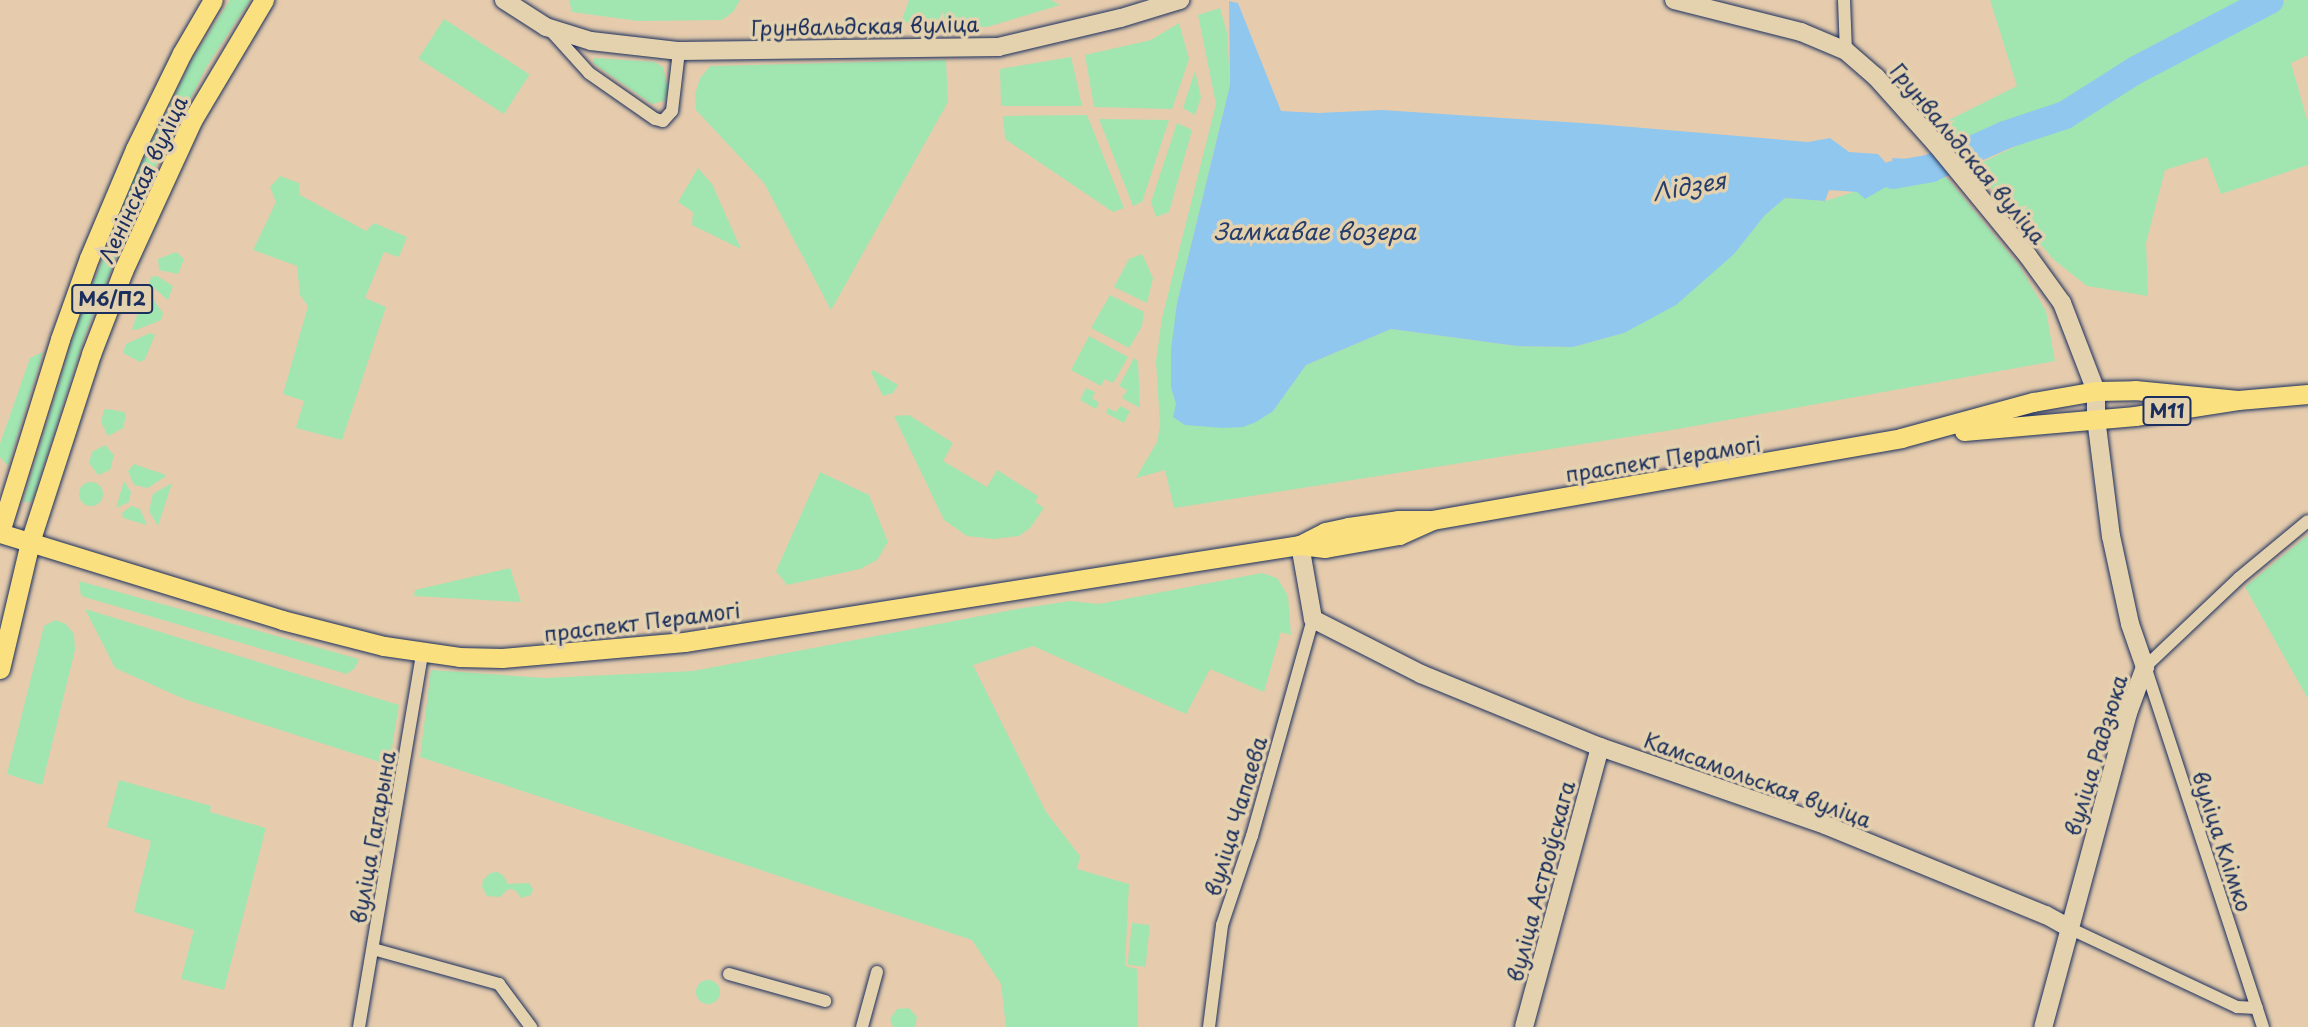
<!DOCTYPE html>
<html>
<head>
<meta charset="utf-8">
<style>
	body { margin:0 }
	#map { position:relative; width:2308px; height:1027px; overflow:hidden; background:#e6ccad; font-family:"Playpen Sans",sans-serif }
	div>[style] { position:absolute }
	[style*='--x'] { left:calc(var(--x)*1px); top:calc(var(--y)*1px); width:calc(var(--w)*1px); rotate:calc(var(--a)*1deg) }
	.green>* { inset:0; background:#a1e5b1; transform-origin:0 0 }
	.round { border-radius:50% }
	.water>* { inset:0; background:#90c7ee }
	.river>* { height:28px; margin:-14px; padding:0 14px; transform-origin:14px; border-radius:14px; background:#90c7ee }
	.roads { filter:drop-shadow(0 0 2px #1b2f5e) drop-shadow(0 0 2px #1b2f5e) }
	.street>* { height:12px; margin:-6px; padding:0 6px; transform-origin:6px; border-radius:6px; background:#e4d2af }
	.secondary>* { height:18px; margin:-9px; padding:0 9px; transform-origin:9px; border-radius:9px; background:#e4d2af }
	.primary>* { height:19px; margin:-9.5px; padding:0 9.5px; transform-origin:9.5px; border-radius:9.5px; background:#fbe080 }
	span { translate:-50% -50%; white-space:nowrap; text-align:center; line-height:1.15; -webkit-text-stroke:7px #e4d2af; paint-order:stroke }
	.shield-label span { padding:2px 5px; background:#e4d2af; border:2px solid; border-radius:5px; -webkit-text-stroke-width:0 }
	.shield-label { font-size:19px; color:#1b2f5e; font-weight:700 }
	.street-label { font-size:21px; color:#1b2f5e }
	.water-label { font-size:23px; color:#273e6c; font-style:italic }
</style>
</head>
<body>
<div id="map">
	<div class="green">
		<i style="clip-path:polygon(230px 0,250px 0,207px 66px,145px 187px,86px 332px,32px 501px,25px 503px,24px 499px,76px 328px,132px 183px,193px 58px)"></i>
		<i style="clip-path:polygon(569px 0,740px 0,733px 12px,722px 20px,638px 21px,572px 12px)"></i>
		<i style="clip-path:polygon(909px 0,1051px 0,1060px 5px,987px 27px,901px 22px)"></i>
		<i style="clip-path:polygon(1990px 0,2244px 0,2152px 46px,2066px 99px,1970px 145px,1958px 147px,1941px 124px,2017px 86px)"></i>
		<i style="clip-path:polygon(2286px 0,2308px 0,2308px 55px,2291px 63px,2308px 123px,2308px 165px,2221px 194px,2207px 157px,2165px 170px,2146px 243px,2148px 296px,2087px 286px,2054px 260px,1983px 178px,1981px 163px,2078px 116px,2164px 63px,2249px 24px)"></i>
		<i style="clip-path:polygon(1220px 8px,1227px 33px,1230px 85px,1177px 303px,1171px 387px,1176px 404px,1273px 411px,1306px 365px,1391px 329px,1517px 346px,1573px 347px,1624px 333px,1734px 254px,1765px 215px,1785px 198px,1825px 201px,1905px 176px,1935px 173px,1948px 179px,2020px 267px,2046px 311px,2055px 361px,1672px 430px,1174px 508px,1165px 470px,1136px 478px,1157px 442px,1160px 425px,1156px 361px,1162px 318px,1216px 104px,1198px 15px)"></i>
		<i style="left:444px;top:19px;width:102px;height:47px;rotate:33deg"></i>
		<i style="clip-path:polygon(1179px 23px,1189px 59px,1172px 109px,1094px 107px,1085px 55px,1151px 40px)"></i>
		<i style="clip-path:polygon(1071px 57px,1082px 106px,1001px 106px,1000px 69px)"></i>
		<i style="clip-path:polygon(594px 58px,654px 62px,663px 67px,668px 90px,664px 101px,652px 104px,593px 63px)"></i>
		<i style="clip-path:polygon(946px 60px,948px 102px,831px 310px,764px 183px,696px 110px,695px 95px,700px 78px,710px 66px)"></i>
		<i style="clip-path:polygon(1195px 71px,1201px 97px,1195px 115px,1183px 108px)"></i>
		<i style="clip-path:polygon(1087px 115px,1124px 208px,1113px 212px,1005px 139px,1003px 116px)"></i>
		<i style="clip-path:polygon(1099px 119px,1169px 120px,1142px 202px,1133px 206px)"></i>
		<i style="clip-path:polygon(1177px 123px,1192px 130px,1169px 212px,1156px 217px,1151px 202px)"></i>
		<i style="clip-path:polygon(698px 168px,712px 184px,741px 249px,692px 225px,693px 212px,678px 202px)"></i>
		<i style="clip-path:polygon(280px 176px,299px 183px,300px 195px,366px 231px,374px 223px,407px 237px,399px 257px,384px 252px,365px 298px,386px 307px,342px 440px,296px 428px,304px 401px,283px 394px,308px 306px,300px 295px,297px 266px,253px 250px,276px 202px,270px 187px)"></i>
		<i style="clip-path:polygon(176px 252px,184px 259px,178px 274px,159px 270px,158px 259px)"></i>
		<i style="clip-path:polygon(1142px 254px,1153px 278px,1147px 303px,1114px 287px,1129px 259px)"></i>
		<i style="clip-path:polygon(157px 276px,173px 286px,168px 300px,149px 284px,151px 277px)"></i>
		<i style="clip-path:polygon(145px 293px,151px 296px,163px 313px,161px 320px,136px 330px,132px 329px)"></i>
		<i style="clip-path:polygon(1110px 295px,1144px 312px,1142px 326px,1129px 348px,1091px 328px)"></i>
		<i style="clip-path:polygon(150px 333px,155px 335px,145px 359px,140px 362px,123px 353px,126px 344px)"></i>
		<i style="clip-path:polygon(1089px 336px,1128px 357px,1113px 383px,1105px 379px,1101px 386px,1071px 370px)"></i>
		<i style="clip-path:polygon(43px 352px,8px 466px,0 457px,0 444px,30px 358px)"></i>
		<i style="clip-path:polygon(1134px 358px,1138px 361px,1140px 408px,1122px 398px,1127px 390px,1119px 386px)"></i>
		<i style="clip-path:polygon(873px 370px,898px 385px,893px 393px,883px 396px,871px 372px)"></i>
		<i style="clip-path:polygon(1086px 388px,1095px 392px,1092px 398px,1099px 403px,1096px 409px,1080px 400px)"></i>
		<i style="clip-path:polygon(1120px 406px,1130px 411px,1124px 423px,1106px 413px,1108px 408px,1116px 412px)"></i>
		<i style="clip-path:polygon(108px 409px,124px 412px,126px 416px,123px 428px,108px 436px,101px 422px,104px 410px)"></i>
		<i style="clip-path:polygon(909px 415px,953px 443px,943px 461px,987px 487px,997px 470px,1038px 496px,1035px 502px,1044px 508px,1030px 528px,1019px 536px,994px 539px,967px 536px,944px 520px,894px 416px)"></i>
		<i style="clip-path:polygon(105px 445px,114px 455px,110px 470px,98px 475px,89px 463px,92px 452px)"></i>
		<i style="clip-path:polygon(134px 464px,166px 475px,166px 476px,148px 488px,134px 485px,128px 471px)"></i>
		<i style="clip-path:polygon(820px 472px,869px 495px,888px 542px,877px 560px,860px 569px,787px 585px,776px 571px)"></i>
		<i style="clip-path:polygon(124px 481px,131px 492px,129px 502px,116px 508px)"></i>
		<i class="round" style="left:79px;top:482px;width:24px;height:24px"></i>
		<i style="clip-path:polygon(172px 483px,158px 526px,149px 511px,153px 494px)"></i>
		<i style="clip-path:polygon(131px 506px,140px 509px,147px 525px,123px 518px,122px 513px)"></i>
		<i style="clip-path:polygon(2308px 535px,2308px 699px,2245px 587px)"></i>
		<i style="clip-path:polygon(510px 568px,521px 602px,414px 596px,415px 590px)"></i>
		<i style="clip-path:polygon(1262px 573px,1277px 578px,1288px 596px,1291px 635px,1281px 632px,1264px 692px,1210px 669px,1186px 714px,1033px 646px,973px 665px,1046px 812px,1080px 856px,1077px 869px,1129px 884px,1125px 966px,1137px 969px,1138px 1027px,1006px 1027px,1001px 984px,972px 940px,420px 757px,431px 670px,545px 678px,693px 671px,1017px 609px,1070px 601px,1099px 604px)"></i>
		<i style="clip-path:polygon(79px 581px,359px 659px,355px 668px,347px 674px,340px 672px,81px 596px)"></i>
		<i style="clip-path:polygon(85px 609px,399px 705px,389px 765px,184px 699px,115px 668px)"></i>
		<i style="clip-path:polygon(55px 620px,66px 624px,74px 634px,75px 650px,42px 785px,7px 774px,44px 626px)"></i>
		<i style="clip-path:polygon(119px 780px,211px 806px,210px 812px,266px 828px,224px 990px,181px 979px,194px 930px,134px 912px,151px 841px,107px 827px)"></i>
		<i style="clip-path:polygon(497px 872px,503px 875px,508px 884px,529px 883px,533px 889px,531px 895px,521px 898px,515px 890px,508px 889px,500px 897px,487px 896px,482px 887px,483px 880px,490px 873px)"></i>
		<i style="left:1132px;top:923px;width:18px;height:42px;rotate:6deg"></i>
		<i class="round" style="left:696px;top:980px;width:24px;height:24px"></i>
		<i style="clip-path:polygon(909px 1008px,917px 1017px,915px 1027px,893px 1027px,890px 1019px,897px 1009px)"></i>
	</div>
	<div class="water">
		<i style="clip-path:polygon(1229px 1px,1238px 3px,1281px 111px,1318px 113px,1382px 110px,1596px 124px,1808px 142px,1830px 138px,1849px 152px,1878px 154px,1886px 163px,1893px 163px,1892px 158px,1924px 160px,1935px 173px,1905px 176px,1865px 199px,1857px 192px,1829px 190px,1825px 201px,1785px 198px,1765px 215px,1734px 254px,1676px 305px,1624px 333px,1573px 347px,1517px 346px,1391px 329px,1306px 365px,1273px 411px,1256px 422px,1243px 427px,1223px 428px,1185px 425px,1173px 417px,1176px 404px,1171px 387px,1171px 350px,1177px 303px,1230px 85px)"></i>
	</div>
	<div class="river">
		<i style="--x:1893;--y:175;--w:39;--a:-10"></i>
		<i style="--x:1931;--y:168;--w:81;--a:-24"></i>
		<i style="--x:2005;--y:135;--w:63;--a:-18.4"></i>
		<i style="--x:2065;--y:115;--w:84;--a:-32.4"></i>
		<i style="--x:2136;--y:70;--w:151;--a:-27.6"></i>
	</div>
	<div class="roads">
		<div class="street">
			<i style="--x:1844;--y:0;--w:51;--a:87.8"></i>
			<i style="--x:552;--y:32;--w:55;--a:47.9"></i>
			<i style="--x:589;--y:73;--w:80;--a:34.9"></i>
			<i style="--x:655;--y:119;--w:8;--a:14"></i>
			<i style="--x:663;--y:121;--w:13;--a:-48"></i>
			<i style="--x:672;--y:111;--w:60;--a:-83.3"></i>
			<i style="--x:2069;--y:928;--w:186;--a:25.2"></i>
			<i style="--x:2237;--y:1007;--w:20;--a:3"></i>
			<i style="--x:373;--y:949;--w:131;--a:15.5"></i>
			<i style="--x:499;--y:984;--w:54;--a:53.3"></i>
			<i style="--x:729;--y:974;--w:100;--a:15.7"></i>
			<i style="--x:359;--y:1027;--w:379;--a:-80.4"></i>
			<i style="--x:862;--y:1027;--w:57;--a:-74.7"></i>
			<i style="--x:1209;--y:1027;--w:103;--a:-82.7"></i>
			<i style="--x:1222;--y:925;--w:94;--a:-71.4"></i>
			<i style="--x:1252;--y:836;--w:225;--a:-74.3"></i>
			<i style="--x:2263;--y:1027;--w:379;--a:-108.1"></i>
			<i style="--x:2145;--y:667;--w:129;--a:-43.4"></i>
			<i style="--x:2239;--y:578;--w:89;--a:-39.6"></i>
		</div>
		<div class="secondary">
			<i style="--x:504;--y:0;--w:50;--a:32.7"></i>
			<i style="--x:546;--y:27;--w:47;--a:17.3"></i>
			<i style="--x:591;--y:41;--w:89;--a:6.5"></i>
			<i style="--x:679;--y:51;--w:319;--a:-0.7"></i>
			<i style="--x:998;--y:47;--w:126;--a:-13.3"></i>
			<i style="--x:1121;--y:18;--w:62;--a:-17"></i>
			<i style="--x:1674;--y:0;--w:131;--a:14.1"></i>
			<i style="--x:1801;--y:32;--w:49;--a:22.9"></i>
			<i style="--x:1846;--y:51;--w:40;--a:41"></i>
			<i style="--x:1876;--y:77;--w:90;--a:48.2"></i>
			<i style="--x:1936;--y:144;--w:145;--a:50.6"></i>
			<i style="--x:2028;--y:256;--w:58;--a:54.1"></i>
			<i style="--x:2062;--y:303;--w:94;--a:68.9"></i>
			<i style="--x:2096;--y:391;--w:27;--a:90"></i>
			<i style="--x:2096;--y:418;--w:119;--a:82.8"></i>
			<i style="--x:2111;--y:536;--w:90;--a:77.8"></i>
			<i style="--x:2130;--y:624;--w:46;--a:70.8"></i>
			<i style="--x:2145;--y:667;--w:49;--a:110.3"></i>
			<i style="--x:2128;--y:713;--w:325;--a:105.1"></i>
			<i style="--x:1300;--y:545;--w:75;--a:80"></i>
			<i style="--x:1313;--y:619;--w:121;--a:27"></i>
			<i style="--x:1421;--y:674;--w:193;--a:22.2"></i>
			<i style="--x:1600;--y:747;--w:238;--a:19.1"></i>
			<i style="--x:1825;--y:825;--w:239;--a:22.2"></i>
			<i style="--x:2046;--y:915;--w:26;--a:29"></i>
			<i style="--x:1524;--y:1027;--w:290;--a:-74.8"></i>
		</div>
		<div class="primary">
			<i style="--x:1964;--y:431;--w:172;--a:-5"></i>
			<i style="--x:2135;--y:416;--w:104;--a:-8.8"></i>
			<i style="--x:2238;--y:400;--w:70;--a:-4.9"></i>
			<i style="--x:0;--y:532;--w:202;--a:-72.7"></i>
			<i style="--x:60;--y:339;--w:86;--a:-70.3"></i>
			<i style="--x:89;--y:258;--w:118;--a:-67.1"></i>
			<i style="--x:135;--y:149;--w:107;--a:-63.9"></i>
			<i style="--x:182;--y:53;--w:61;--a:-59.7"></i>
			<i style="--x:0;--y:533;--w:295;--a:17.1"></i>
			<i style="--x:282;--y:620;--w:105;--a:14.3"></i>
			<i style="--x:384;--y:646;--w:76;--a:8.3"></i>
			<i style="--x:459;--y:657;--w:43;--a:1.3"></i>
			<i style="--x:502;--y:658;--w:183;--a:-5"></i>
			<i style="--x:684;--y:642;--w:624;--a:-8.95"></i>
			<i style="--x:1300;--y:545;--w:25;--a:7"></i>
			<i style="--x:1325;--y:548;--w:75;--a:-10"></i>
			<i style="--x:1399;--y:535;--w:36;--a:-24"></i>
			<i style="--x:1300;--y:545;--w:28;--a:-27"></i>
			<i style="--x:1325;--y:532;--w:24;--a:-12"></i>
			<i style="--x:1348;--y:527;--w:50;--a:-8"></i>
			<i style="--x:1398;--y:520;--w:34;--a:0"></i>
			<i style="--x:1432;--y:520;--w:476;--a:-9.9"></i>
			<i style="--x:1901;--y:438;--w:137;--a:-15.3"></i>
			<i style="--x:2033;--y:402;--w:64;--a:-9.9"></i>
			<i style="--x:2096;--y:391;--w:39;--a:-1"></i>
			<i style="--x:2135;--y:390;--w:103;--a:5.5"></i>
			<i style="--x:0;--y:669;--w:130;--a:-76.7"></i>
			<i style="--x:30;--y:542;--w:198;--a:-72"></i>
			<i style="--x:91;--y:354;--w:89;--a:-68.9"></i>
			<i style="--x:123;--y:271;--w:167;--a:-65.3"></i>
			<i style="--x:193;--y:119;--w:139;--a:-59.2"></i>
		</div>
	</div>
	<div class="shield-label">
		<span style="left:112px;top:299px">М6/П2</span>
		<span style="left:2167px;top:411px">М11</span>
	</div>
	<div class="street-label">
		<span style="left:865px;top:25px;rotate:-1deg">Грунвальдская вуліца</span>
		<span style="left:1969px;top:153px;rotate:50deg">Грунвальдская вуліца</span>
		<span style="left:142px;top:179px;rotate:-65deg">Ленінская вуліца</span>
		<span style="left:1663px;top:458px;rotate:-9deg">праспект Перамогі</span>
		<span style="left:642px;top:621px;rotate:-7deg">праспект Перамогі</span>
		<span style="left:2095px;top:755px;rotate:-73deg">вуліца Радзюка</span>
		<span style="left:1758px;top:779px;rotate:20deg">Камсамольская вуліца</span>
		<span style="left:1235px;top:816px;rotate:-73deg">вуліца Чапаева</span>
		<span style="left:372px;top:837px;rotate:-80deg">вуліца Гагарына</span>
		<span style="left:2223px;top:841px;rotate:72deg">вуліца Клімко</span>
		<span style="left:1540px;top:881px;rotate:-75deg">вуліца Астроўскага</span>
	</div>
	<div class="water-label">
		<span style="left:1689px;top:186px;rotate:-10deg">Лідзея</span>
		<span style="left:1315px;top:231px">Замкавае возера</span>
	</div>
</div>
</body>
</html>
